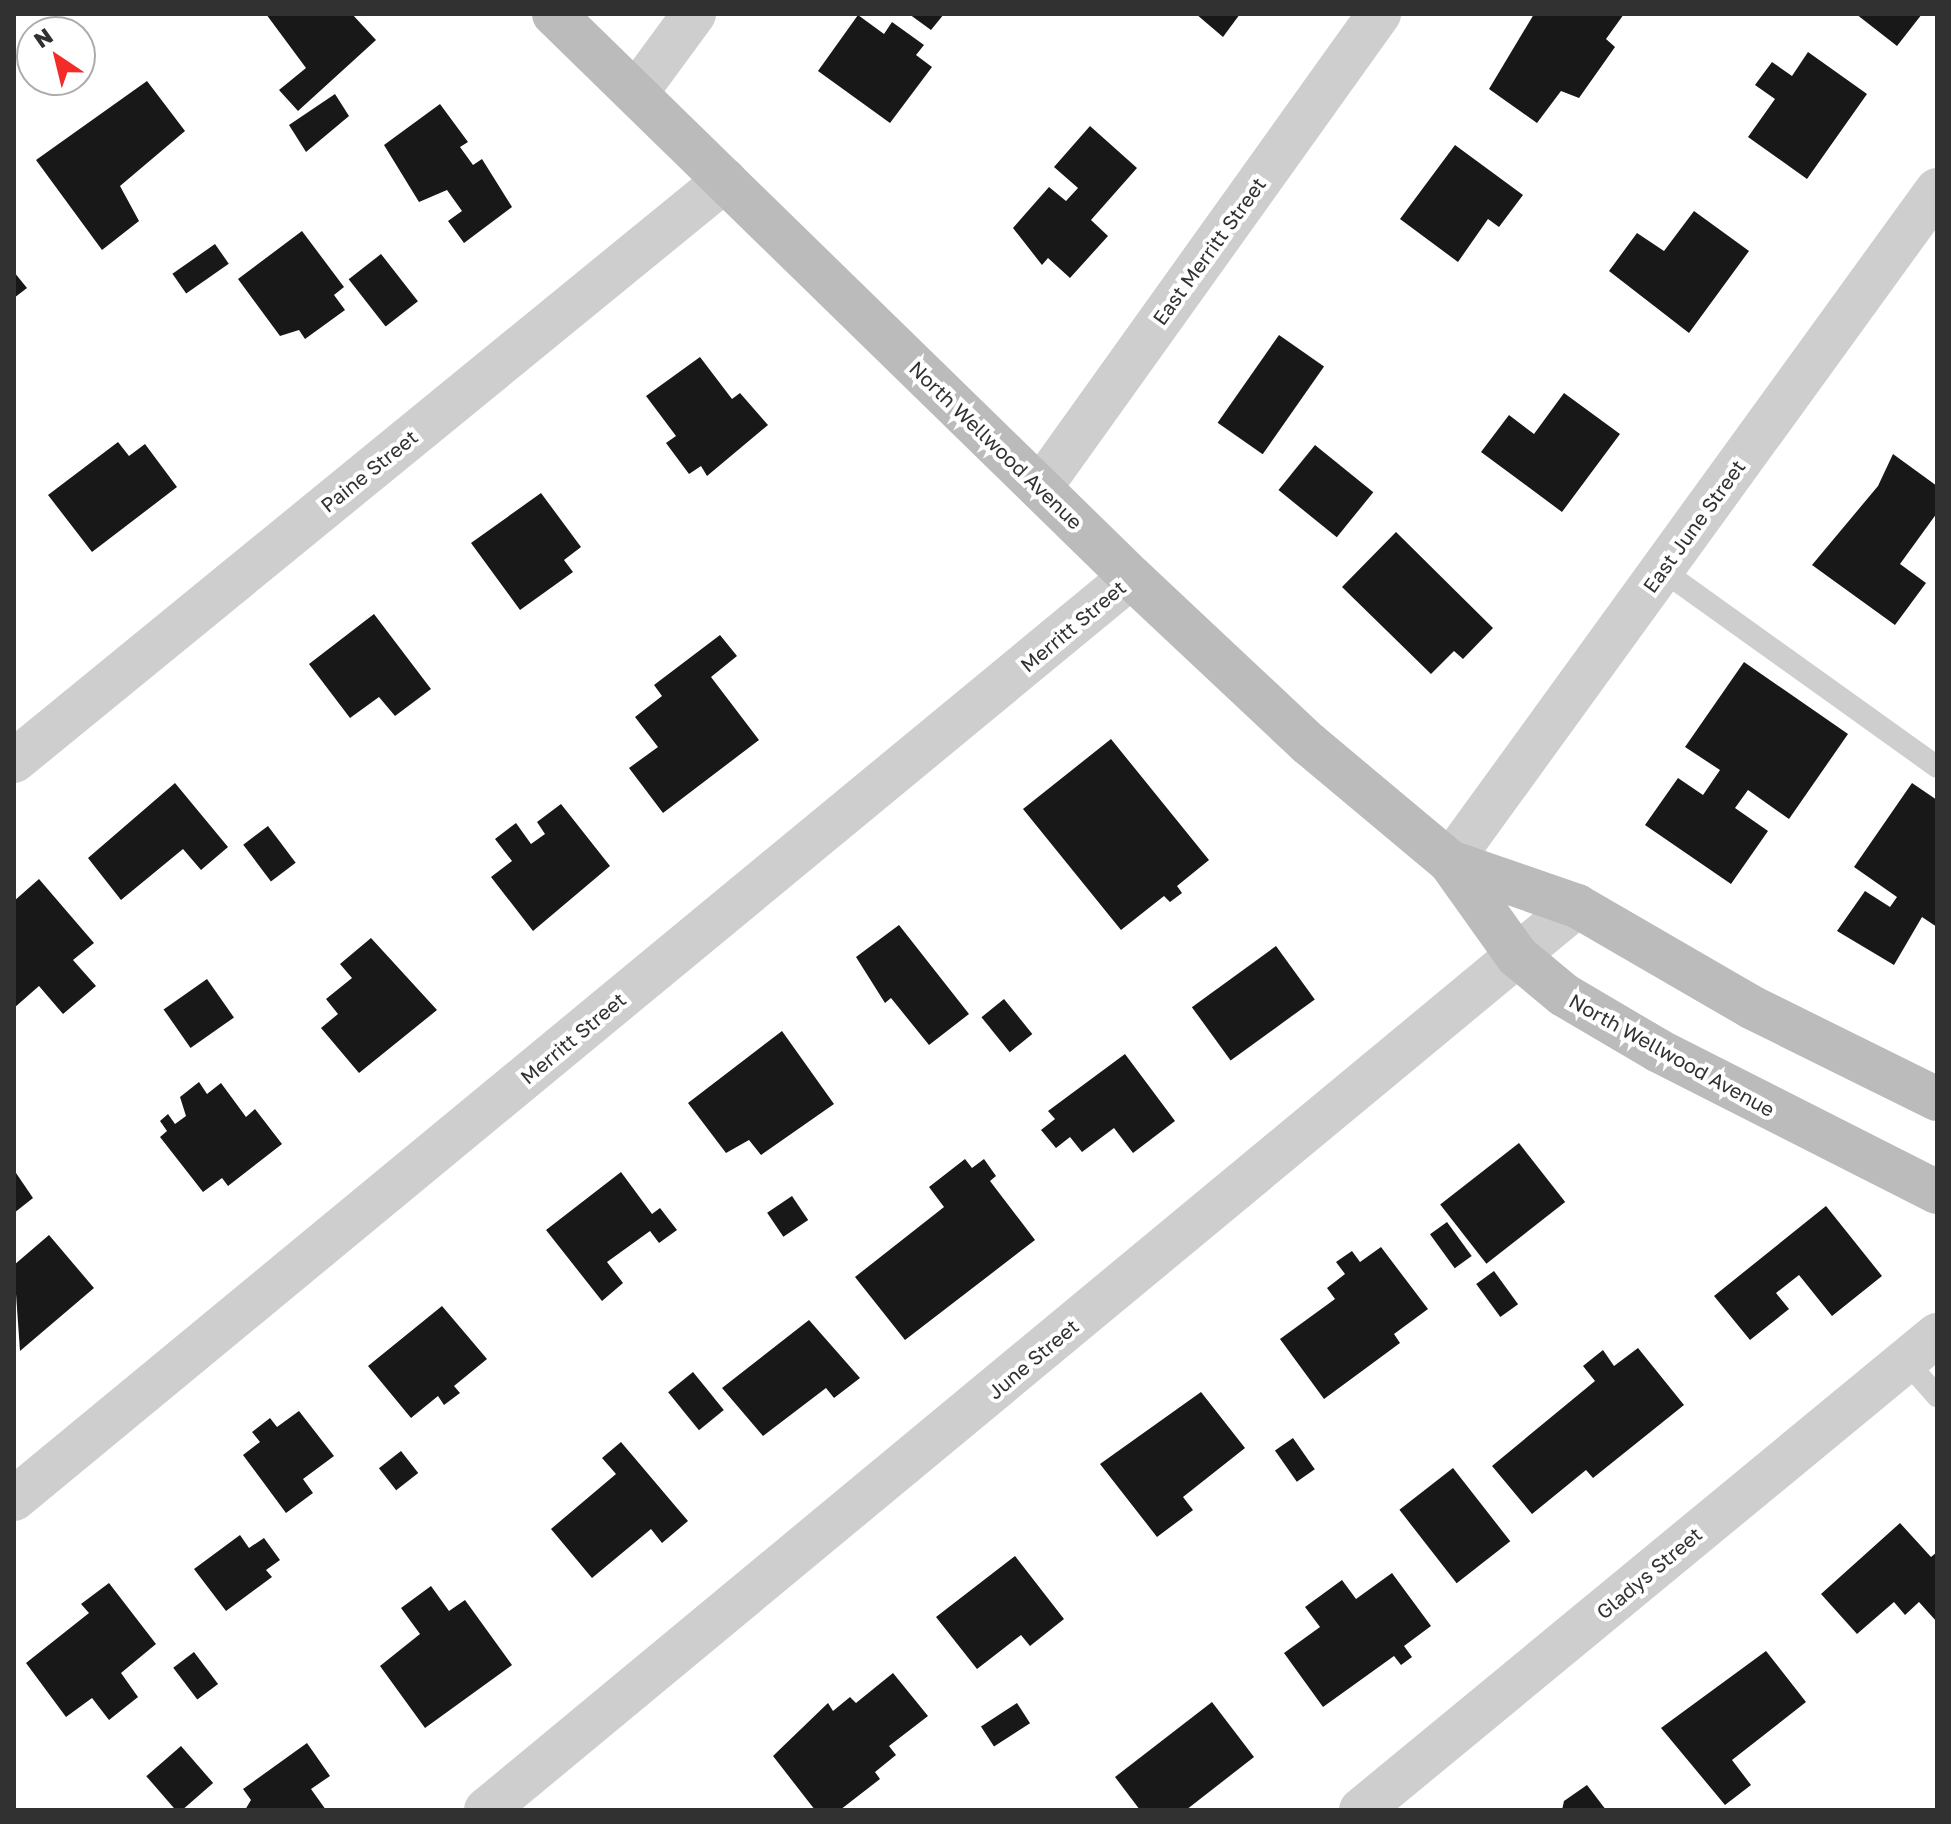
<!DOCTYPE html>
<html>
<head>
<meta charset="utf-8">
<style>
	body { margin:0 }
	#map { position:relative; width:1951px; height:1824px; overflow:hidden; background:#fff; font-family:"Golos Text",sans-serif }
	div>[style] { position:absolute }
	[style*='--x'] { left:calc(var(--x)*1px); top:calc(var(--y)*1px); width:calc(var(--w)*1px); rotate:calc(var(--a)*1deg) }
	.building>* { inset:0; background:#181818; transform-origin:0 0 }
	.lane>* { height:22px; margin:-11px; padding:0 11px; transform-origin:11px; border-radius:11px; background:#cecece }
	.street>* { height:44px; margin:-22px; padding:0 22px; transform-origin:22px; border-radius:22px; background:#cecece }
	.secondary>* { height:44px; margin:-22px; padding:0 22px; transform-origin:22px; border-radius:22px; background:#bbb }
	span { translate:-50% -50%; white-space:nowrap; text-align:center; line-height:1.15; -webkit-text-stroke:8px #fff; paint-order:stroke }
	.street-label { font-size:20px; color:#313131 }
	.frame { position:absolute; inset:0; border:16px solid #313131; pointer-events:none }
	.north { position:absolute; left:16px; top:16px; width:80px; height:80px; box-sizing:border-box; background:#fff; border:2px solid #adadad; border-radius:50%; rotate:325deg; font-size:22px; font-weight:700; line-height:32px; text-align:center; color:#313131 }
	.north::after { content:''; display:block; margin:auto; width:28px; height:36px; background:#f32c29; clip-path:polygon(50% 0,100% 100%,50% 72%,0 100%) }
</style>
</head>
<body>
<div id="map">
	<div class="building">
		<i style="clip-path:polygon(266px 14px,352px 14px,376px 40px,298px 111px,279px 90px,306px 68px)"></i>
		<i style="clip-path:polygon(909px 14px,944px 14px,931px 30px)"></i>
		<i style="clip-path:polygon(1196px 14px,1240px 14px,1223px 37px)"></i>
		<i style="clip-path:polygon(1534px 14px,1624px 14px,1606px 39px,1615px 47px,1579px 98px,1561px 91px,1537px 123px,1489px 89px)"></i>
		<i style="clip-path:polygon(1856px 14px,1922px 14px,1897px 46px)"></i>
		<i style="clip-path:polygon(858px 15px,884px 34px,892px 22px,924px 45px,916px 55px,932px 67px,890px 123px,818px 71px)"></i>
		<i style="clip-path:polygon(1808px 52px,1867px 94px,1807px 179px,1748px 137px,1775px 99px,1755px 85px,1772px 62px,1792px 76px)"></i>
		<i style="clip-path:polygon(147px 81px,185px 131px,120px 186px,139px 221px,102px 250px,36px 160px)"></i>
		<i style="clip-path:polygon(335px 94px,349px 116px,306px 152px,289px 125px)"></i>
		<i style="clip-path:polygon(440px 104px,468px 142px,460px 147px,473px 165px,482px 159px,512px 207px,464px 243px,448px 221px,462px 211px,447px 190px,419px 202px,384px 145px)"></i>
		<i style="clip-path:polygon(1090px 126px,1137px 168px,1091px 220px,1108px 236px,1070px 278px,1048px 258px,1042px 265px,1013px 228px,1049px 187px,1066px 201px,1078px 188px,1054px 167px)"></i>
		<i style="clip-path:polygon(1455px 145px,1523px 195px,1499px 227px,1488px 219px,1458px 262px,1400px 219px)"></i>
		<i style="clip-path:polygon(1694px 211px,1749px 251px,1689px 333px,1609px 271px,1637px 233px,1664px 251px)"></i>
		<i style="clip-path:polygon(302px 231px,344px 287px,334px 295px,345px 310px,305px 339px,299px 330px,280px 336px,238px 279px)"></i>
		<i style="left:215px;top:244px;width:24px;height:52px;rotate:55deg"></i>
		<i style="left:381px;top:254px;width:60px;height:41px;rotate:52deg"></i>
		<i style="clip-path:polygon(14px 272px,27px 288px,14px 298px)"></i>
		<i style="left:1279px;top:335px;width:55px;height:107px;rotate:35deg"></i>
		<i style="clip-path:polygon(700px 357px,732px 399px,740px 393px,768px 425px,707px 476px,701px 466px,689px 474px,666px 443px,676px 436px,646px 396px)"></i>
		<i style="clip-path:polygon(1564px 393px,1620px 434px,1562px 512px,1481px 452px,1509px 415px,1534px 434px)"></i>
		<i style="clip-path:polygon(118px 442px,129px 456px,145px 444px,177px 487px,92px 552px,48px 495px)"></i>
		<i style="left:1315px;top:445px;width:75px;height:58px;rotate:39deg"></i>
		<i style="clip-path:polygon(1893px 454px,1937px 486px,1937px 513px,1900px 564px,1926px 583px,1895px 625px,1812px 565px,1878px 486px)"></i>
		<i style="clip-path:polygon(541px 493px,581px 547px,564px 560px,573px 572px,520px 610px,471px 543px)"></i>
		<i style="clip-path:polygon(1396px 532px,1493px 628px,1463px 659px,1454px 651px,1431px 674px,1342px 587px)"></i>
		<i style="clip-path:polygon(374px 614px,431px 689px,395px 716px,379px 697px,350px 718px,309px 664px)"></i>
		<i style="clip-path:polygon(720px 635px,737px 656px,711px 677px,759px 740px,663px 813px,629px 768px,658px 747px,635px 717px,662px 696px,654px 685px)"></i>
		<i style="clip-path:polygon(1744px 662px,1848px 734px,1789px 819px,1748px 790px,1735px 808px,1768px 831px,1731px 884px,1645px 825px,1678px 778px,1703px 795px,1720px 770px,1685px 747px)"></i>
		<i style="clip-path:polygon(1111px 739px,1209px 860px,1177px 886px,1182px 893px,1170px 902px,1164px 896px,1121px 930px,1023px 809px)"></i>
		<i style="clip-path:polygon(175px 783px,228px 847px,201px 870px,183px 849px,121px 900px,88px 858px)"></i>
		<i style="clip-path:polygon(1912px 783px,1937px 800px,1937px 927px,1922px 917px,1894px 965px,1837px 931px,1865px 891px,1890px 907px,1897px 897px,1854px 867px)"></i>
		<i style="clip-path:polygon(561px 804px,610px 866px,533px 931px,491px 877px,512px 861px,495px 839px,516px 823px,531px 844px,545px 834px,537px 822px)"></i>
		<i style="left:268px;top:826px;width:46px;height:31px;rotate:53deg"></i>
		<i style="clip-path:polygon(39px 879px,94px 943px,73px 960px,96px 986px,63px 1014px,39px 986px,14px 1008px,14px 901px)"></i>
		<i style="clip-path:polygon(899px 925px,969px 1014px,929px 1045px,891px 998px,885px 1003px,856px 957px)"></i>
		<i style="clip-path:polygon(371px 938px,437px 1010px,359px 1073px,321px 1028px,338px 1014px,326px 999px,352px 978px,340px 964px)"></i>
		<i style="left:1276px;top:946px;width:66px;height:104px;rotate:54deg"></i>
		<i style="left:207px;top:979px;width:47px;height:53px;rotate:55deg"></i>
		<i style="left:1004px;top:999px;width:45px;height:29px;rotate:51deg"></i>
		<i style="clip-path:polygon(782px 1031px,834px 1104px,761px 1155px,749px 1140px,726px 1153px,688px 1103px)"></i>
		<i style="clip-path:polygon(1125px 1054px,1175px 1121px,1133px 1153px,1114px 1128px,1082px 1152px,1070px 1137px,1056px 1148px,1041px 1130px,1055px 1119px,1048px 1111px)"></i>
		<i style="clip-path:polygon(199px 1082px,207px 1094px,221px 1083px,246px 1117px,255px 1109px,282px 1144px,228px 1186px,222px 1178px,203px 1192px,160px 1137px,167px 1131px,160px 1121px,168px 1114px,175px 1124px,186px 1116px,180px 1097px)"></i>
		<i style="left:1519px;top:1143px;width:75px;height:100px;rotate:52deg"></i>
		<i style="clip-path:polygon(965px 1159px,972px 1168px,984px 1159px,996px 1176px,990px 1181px,1035px 1240px,905px 1340px,855px 1277px,944px 1207px,929px 1187px)"></i>
		<i style="clip-path:polygon(14px 1170px,33px 1198px,14px 1213px)"></i>
		<i style="clip-path:polygon(621px 1172px,652px 1214px,660px 1208px,677px 1230px,659px 1243px,650px 1231px,607px 1262px,623px 1283px,602px 1301px,546px 1230px)"></i>
		<i style="left:792px;top:1196px;width:29px;height:30px;rotate:56deg"></i>
		<i style="clip-path:polygon(1826px 1206px,1882px 1276px,1832px 1316px,1799px 1275px,1776px 1293px,1789px 1309px,1750px 1340px,1714px 1296px)"></i>
		<i style="left:1447px;top:1222px;width:42px;height:21px;rotate:54deg"></i>
		<i style="clip-path:polygon(49px 1235px,94px 1288px,20px 1351px,14px 1265px)"></i>
		<i style="clip-path:polygon(1381px 1247px,1428px 1309px,1394px 1334px,1400px 1343px,1324px 1399px,1280px 1339px,1335px 1299px,1327px 1288px,1345px 1274px,1336px 1262px,1352px 1251px,1360px 1262px)"></i>
		<i style="left:1494px;top:1271px;width:41px;height:22px;rotate:54deg"></i>
		<i style="clip-path:polygon(442px 1306px,487px 1359px,454px 1386px,460px 1393px,444px 1405px,438px 1396px,411px 1418px,368px 1366px)"></i>
		<i style="clip-path:polygon(809px 1320px,860px 1378px,834px 1398px,826px 1388px,763px 1436px,722px 1388px)"></i>
		<i style="clip-path:polygon(1638px 1348px,1684px 1405px,1593px 1478px,1586px 1470px,1532px 1514px,1492px 1466px,1595px 1381px,1583px 1366px,1603px 1350px,1614px 1366px)"></i>
		<i style="left:693px;top:1372px;width:49px;height:32px;rotate:51deg"></i>
		<i style="clip-path:polygon(1201px 1392px,1245px 1448px,1183px 1497px,1193px 1510px,1157px 1537px,1100px 1464px)"></i>
		<i style="clip-path:polygon(299px 1411px,334px 1456px,303px 1479px,313px 1493px,286px 1513px,243px 1455px,260px 1442px,252px 1432px,270px 1418px,277px 1427px)"></i>
		<i style="left:1293px;top:1438px;width:38px;height:22px;rotate:55deg"></i>
		<i style="clip-path:polygon(621px 1442px,688px 1521px,662px 1543px,651px 1529px,592px 1578px,551px 1529px,616px 1474px,602px 1458px)"></i>
		<i style="left:401px;top:1451px;width:28px;height:28px;rotate:52deg"></i>
		<i style="left:1453px;top:1468px;width:93px;height:68px;rotate:52deg"></i>
		<i style="clip-path:polygon(1900px 1523px,1931px 1557px,1937px 1552px,1937px 1622px,1919px 1602px,1905px 1615px,1894px 1602px,1857px 1634px,1821px 1594px)"></i>
		<i style="clip-path:polygon(240px 1535px,249px 1548px,264px 1538px,280px 1560px,266px 1570px,272px 1577px,226px 1611px,194px 1569px)"></i>
		<i style="clip-path:polygon(1015px 1556px,1064px 1619px,1030px 1646px,1021px 1635px,977px 1669px,936px 1617px)"></i>
		<i style="clip-path:polygon(1392px 1573px,1431px 1626px,1404px 1646px,1412px 1657px,1401px 1665px,1394px 1656px,1323px 1707px,1284px 1653px,1320px 1627px,1305px 1607px,1342px 1580px,1356px 1599px)"></i>
		<i style="clip-path:polygon(109px 1583px,156px 1644px,121px 1673px,138px 1697px,109px 1720px,92px 1698px,66px 1717px,26px 1663px,89px 1613px,81px 1604px)"></i>
		<i style="clip-path:polygon(431px 1586px,449px 1611px,465px 1600px,512px 1665px,425px 1728px,380px 1666px,420px 1634px,401px 1608px)"></i>
		<i style="clip-path:polygon(1766px 1651px,1806px 1702px,1732px 1760px,1751px 1785px,1725px 1805px,1661px 1728px)"></i>
		<i style="left:194px;top:1652px;width:40px;height:26px;rotate:53deg"></i>
		<i style="clip-path:polygon(893px 1673px,928px 1716px,889px 1746px,896px 1755px,875px 1772px,880px 1779px,840px 1810px,815px 1810px,773px 1756px,828px 1703px,833px 1711px,850px 1697px,856px 1703px)"></i>
		<i style="clip-path:polygon(1212px 1702px,1254px 1757px,1186px 1810px,1140px 1810px,1115px 1777px)"></i>
		<i style="left:1017px;top:1703px;width:24px;height:43px;rotate:57deg"></i>
		<i style="clip-path:polygon(307px 1743px,330px 1776px,311px 1789px,326px 1810px,245px 1810px,251px 1800px,243px 1789px)"></i>
		<i style="left:181px;top:1746px;width:49px;height:46px;rotate:49deg"></i>
		<i style="clip-path:polygon(1587px 1785px,1606px 1810px,1562px 1810px,1564px 1801px)"></i>
	</div>
	<div class="lane">
		<i style="--x:1662;--y:570;--w:338;--a:35.6"></i>
		<i style="--x:1906;--y:1361;--w:47;--a:48.5"></i>
	</div>
	<div class="street">
		<i style="--x:636;--y:93;--w:98;--a:-53.7"></i>
		<i style="--x:1040;--y:488;--w:583;--a:-54.43"></i>
		<i style="--x:14;--y:761;--w:918;--a:-39.25"></i>
		<i style="--x:1450;--y:862;--w:830;--a:-54.07"></i>
		<i style="--x:14;--y:1499;--w:1448;--a:-39.54"></i>
		<i style="--x:486;--y:1810;--w:1417;--a:-39.65"></i>
		<i style="--x:1361;--y:1810;--w:747;--a:-39.51"></i>
	</div>
	<div class="secondary">
		<i style="--x:554;--y:14;--w:806;--a:44.3"></i>
		<i style="--x:1131;--y:577;--w:244;--a:43.2"></i>
		<i style="--x:1309;--y:744;--w:184;--a:39.9"></i>
		<i style="--x:1450;--y:862;--w:115;--a:54.5"></i>
		<i style="--x:1517;--y:956;--w:61;--a:39.7"></i>
		<i style="--x:1564;--y:995;--w:110;--a:30.5"></i>
		<i style="--x:1659;--y:1051;--w:312;--a:26.9"></i>
		<i style="--x:1450;--y:862;--w:134;--a:19.1"></i>
		<i style="--x:1577;--y:906;--w:201;--a:30.1"></i>
		<i style="--x:1751;--y:1007;--w:208;--a:26.3"></i>
	</div>
	<div class="street-label">
		<span style="left:1209px;top:251px;rotate:-54deg">East Merritt Street</span>
		<span style="left:996px;top:445px;rotate:44deg">North Wellwood Avenue</span>
		<span style="left:369px;top:471px;rotate:-39deg">Paine Street</span>
		<span style="left:1694px;top:526px;rotate:-54deg">East June Street</span>
		<span style="left:1073px;top:626px;rotate:-40deg">Merritt Street</span>
		<span style="left:573px;top:1038px;rotate:-40deg">Merritt Street</span>
		<span style="left:1672px;top:1055px;rotate:29deg">North Wellwood Avenue</span>
		<span style="left:1033px;top:1359px;rotate:-40deg">June Street</span>
		<span style="left:1649px;top:1573px;rotate:-40deg">Gladys Street</span>
	</div>
	<div class="frame"></div>
	<div class="north">N</div>
</div>
</body>
</html>
